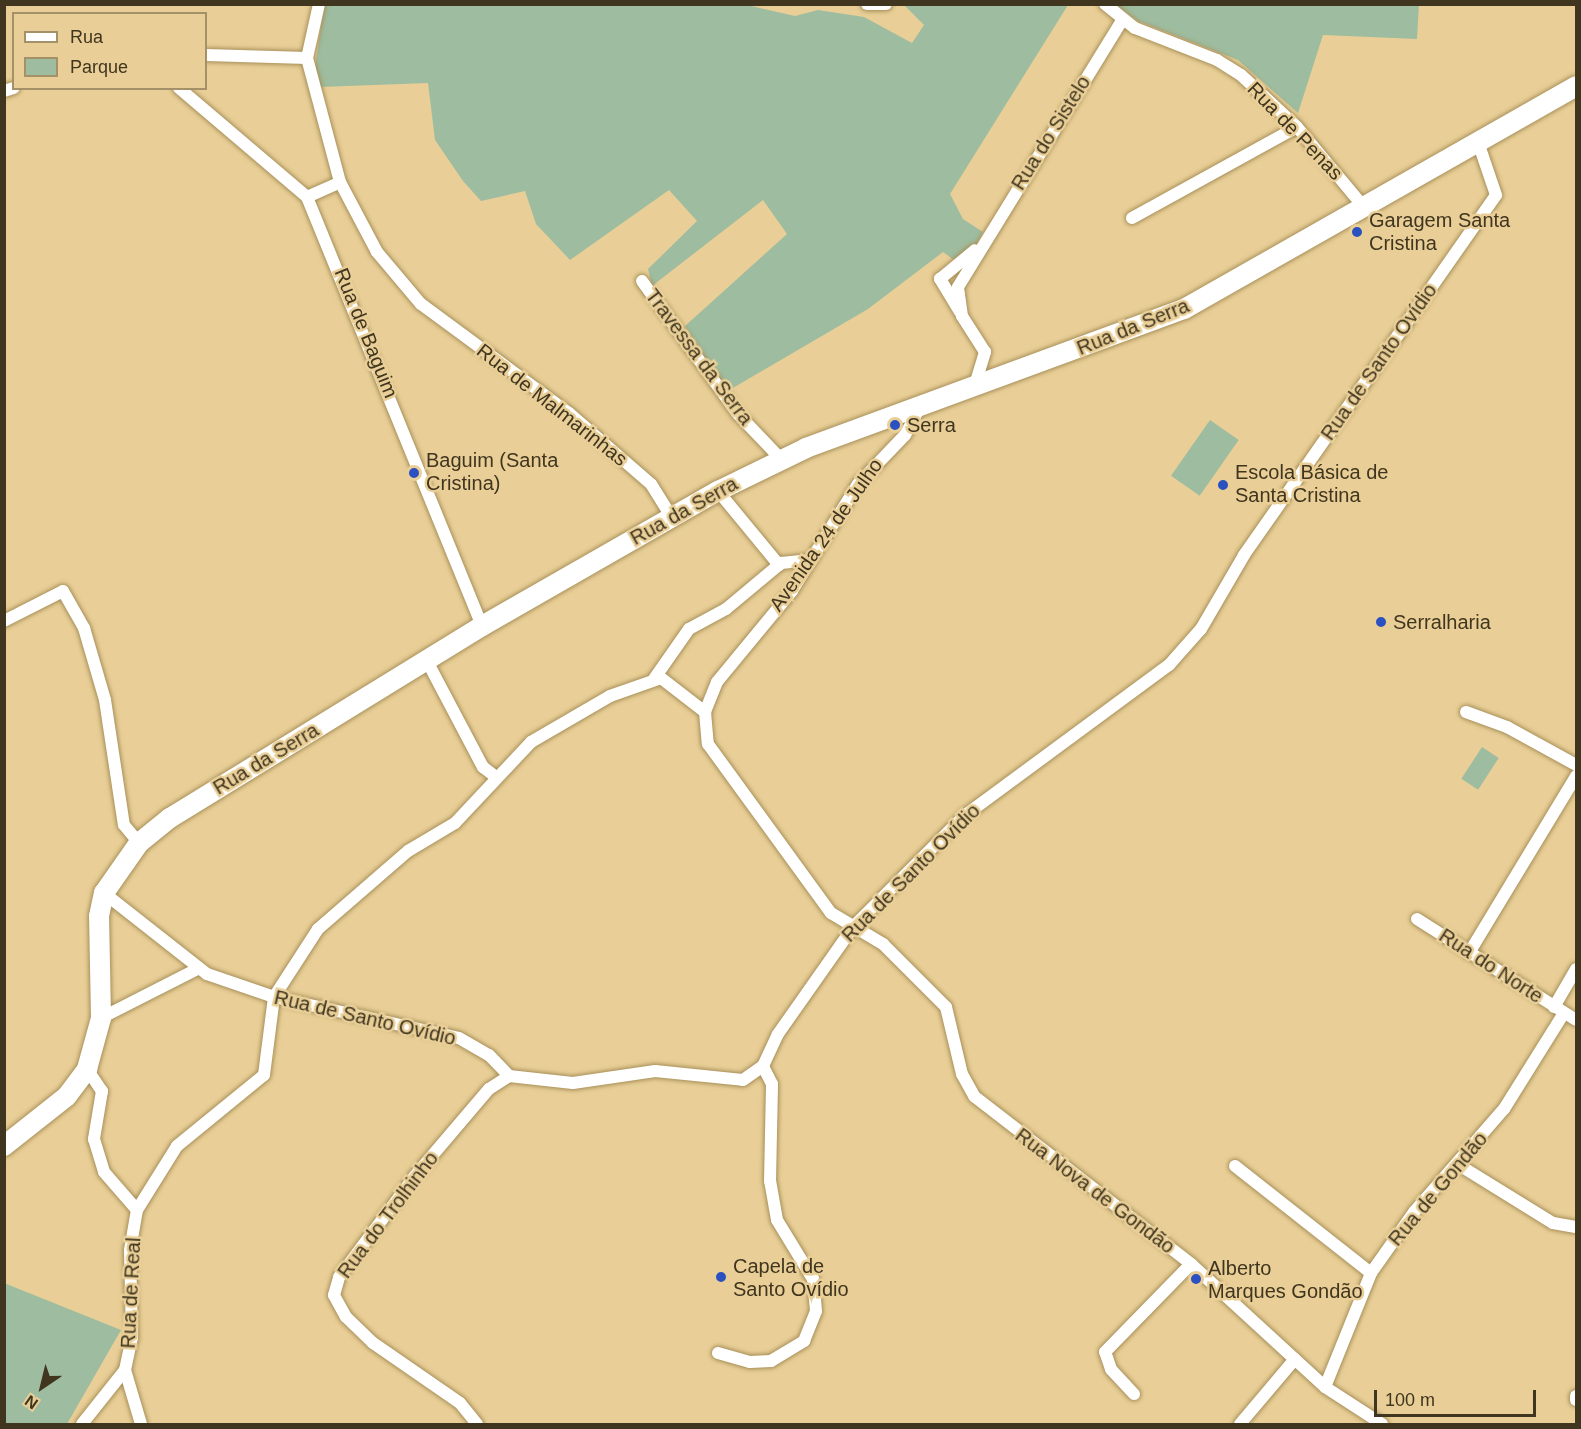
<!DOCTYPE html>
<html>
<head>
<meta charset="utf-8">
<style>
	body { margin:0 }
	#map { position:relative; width:1581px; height:1429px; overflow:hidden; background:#e9cf97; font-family:Arial,sans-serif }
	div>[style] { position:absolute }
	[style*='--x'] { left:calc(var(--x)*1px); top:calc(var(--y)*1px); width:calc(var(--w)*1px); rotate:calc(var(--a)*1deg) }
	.green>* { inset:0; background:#9ebc9f; transform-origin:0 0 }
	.roads { filter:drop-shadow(0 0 2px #a8905a) drop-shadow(0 0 2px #a8905a) }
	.minor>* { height:12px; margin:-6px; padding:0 6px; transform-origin:6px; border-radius:6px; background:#fff }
	.primary>* { height:20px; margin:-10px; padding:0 10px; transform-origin:10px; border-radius:10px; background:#fff }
	.dots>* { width:16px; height:16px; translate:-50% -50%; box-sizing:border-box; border:3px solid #e9cf97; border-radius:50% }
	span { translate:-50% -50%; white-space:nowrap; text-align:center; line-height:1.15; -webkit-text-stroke:5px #e9cf97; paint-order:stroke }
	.street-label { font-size:20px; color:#40351f }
	.poi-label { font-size:20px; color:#40351f }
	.left { translate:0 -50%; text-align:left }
	.frame { position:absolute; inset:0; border:6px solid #40351f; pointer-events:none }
	.legend { position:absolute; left:12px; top:12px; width:195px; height:78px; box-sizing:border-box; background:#e9cf97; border:2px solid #a59167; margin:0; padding:8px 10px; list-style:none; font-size:18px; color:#40351f }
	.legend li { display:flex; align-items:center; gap:12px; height:30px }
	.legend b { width:30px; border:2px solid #a59167 }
	.north { position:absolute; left:12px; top:1357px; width:60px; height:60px; -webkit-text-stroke:4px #e9cf97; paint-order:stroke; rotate:215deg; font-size:16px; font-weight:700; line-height:24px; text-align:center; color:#40351f }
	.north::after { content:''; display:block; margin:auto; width:21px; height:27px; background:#40351f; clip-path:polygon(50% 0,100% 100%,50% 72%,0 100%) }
	.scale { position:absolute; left:1374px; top:1390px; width:162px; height:27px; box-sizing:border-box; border:3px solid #40351f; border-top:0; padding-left:8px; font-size:18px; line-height:21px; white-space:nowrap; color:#40351f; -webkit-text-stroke:4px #e9cf97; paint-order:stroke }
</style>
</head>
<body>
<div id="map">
	<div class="green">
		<i style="clip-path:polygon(324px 5px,747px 5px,795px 16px,818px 10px,864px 17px,912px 43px,924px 25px,904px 5px,1068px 5px,950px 194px,963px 219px,983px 232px,975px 247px,954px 260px,943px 252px,868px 309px,726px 392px,685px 326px,787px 234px,763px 200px,652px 286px,648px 269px,697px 221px,669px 190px,570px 260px,536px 224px,525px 191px,481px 201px,463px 181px,435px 140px,428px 83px,320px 87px,315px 68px)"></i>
		<i style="clip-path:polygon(1116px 5px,1419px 5px,1417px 39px,1323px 35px,1298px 113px,1238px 60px,1138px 21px)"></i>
		<i style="left:1210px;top:420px;width:35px;height:68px;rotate:35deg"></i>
		<i style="left:1482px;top:747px;width:20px;height:38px;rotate:33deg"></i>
		<i style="clip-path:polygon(4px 1283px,121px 1330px,67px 1424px,5px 1424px)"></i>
	</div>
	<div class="roads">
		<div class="minor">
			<i style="--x:319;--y:4;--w:55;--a:102.5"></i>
			<i style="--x:307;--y:58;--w:128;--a:75.1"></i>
			<i style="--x:340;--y:182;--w:79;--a:62.1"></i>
			<i style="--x:377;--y:252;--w:68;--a:49.8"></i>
			<i style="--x:421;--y:304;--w:184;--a:36.4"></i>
			<i style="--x:569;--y:413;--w:108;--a:40.9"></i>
			<i style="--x:651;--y:484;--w:38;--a:58"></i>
			<i style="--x:867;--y:4;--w:19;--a:0"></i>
			<i style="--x:1105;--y:4;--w:38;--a:39"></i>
			<i style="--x:1135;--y:28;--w:88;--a:21.3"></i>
			<i style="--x:1217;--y:60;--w:28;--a:32"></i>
			<i style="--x:1241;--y:75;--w:76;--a:42.9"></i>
			<i style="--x:1297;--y:127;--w:104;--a:50.1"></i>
			<i style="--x:206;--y:55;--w:101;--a:1.7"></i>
			<i style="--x:179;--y:88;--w:168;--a:40.4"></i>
			<i style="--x:307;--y:197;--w:463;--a:67.8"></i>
			<i style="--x:4;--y:91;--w:10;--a:-17"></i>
			<i style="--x:307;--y:197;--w:36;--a:-24"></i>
			<i style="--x:1132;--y:218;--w:188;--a:-28.9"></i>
			<i style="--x:642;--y:281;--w:164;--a:54.2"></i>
			<i style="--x:738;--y:414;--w:62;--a:46.3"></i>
			<i style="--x:960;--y:312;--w:39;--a:-121"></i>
			<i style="--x:940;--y:279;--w:45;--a:-39.6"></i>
			<i style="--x:974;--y:388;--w:38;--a:-73"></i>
			<i style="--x:985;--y:352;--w:43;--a:-122.6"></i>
			<i style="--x:962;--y:316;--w:29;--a:-98"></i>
			<i style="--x:958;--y:287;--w:313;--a:-58.4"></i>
			<i style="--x:920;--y:407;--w:32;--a:118"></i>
			<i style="--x:905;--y:435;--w:68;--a:133.8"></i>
			<i style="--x:858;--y:484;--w:126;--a:121.7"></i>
			<i style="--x:792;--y:591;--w:118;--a:129.5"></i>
			<i style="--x:717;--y:682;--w:32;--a:112"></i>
			<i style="--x:705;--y:712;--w:32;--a:85"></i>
			<i style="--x:708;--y:744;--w:209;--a:54"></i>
			<i style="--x:831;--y:913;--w:61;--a:30.8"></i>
			<i style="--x:883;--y:944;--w:89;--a:45"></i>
			<i style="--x:946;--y:1007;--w:69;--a:76.6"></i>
			<i style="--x:962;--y:1074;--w:26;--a:61"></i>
			<i style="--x:975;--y:1097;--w:273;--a:37.7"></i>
			<i style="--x:1191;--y:1264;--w:182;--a:42.5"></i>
			<i style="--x:1325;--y:1387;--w:68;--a:33"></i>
			<i style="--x:718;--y:491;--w:96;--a:50.5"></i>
			<i style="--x:4;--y:621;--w:66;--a:-27"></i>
			<i style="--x:63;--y:591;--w:43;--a:60.4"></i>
			<i style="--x:84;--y:628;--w:75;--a:73.7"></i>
			<i style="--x:105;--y:700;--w:126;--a:81.4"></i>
			<i style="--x:124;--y:825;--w:23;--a:50"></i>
			<i style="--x:427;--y:661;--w:120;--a:62.2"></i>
			<i style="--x:483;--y:767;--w:16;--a:38"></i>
			<i style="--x:654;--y:679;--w:61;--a:-55"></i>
			<i style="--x:689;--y:629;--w:42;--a:-28.4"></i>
			<i style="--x:726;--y:609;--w:72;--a:-39.9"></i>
			<i style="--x:781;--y:563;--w:27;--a:-6"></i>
			<i style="--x:1466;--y:712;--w:44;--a:20.1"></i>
			<i style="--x:1507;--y:727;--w:79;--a:28.8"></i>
			<i style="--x:104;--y:893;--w:131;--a:38.2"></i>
			<i style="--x:207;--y:974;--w:71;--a:18.9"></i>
			<i style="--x:274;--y:997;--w:189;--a:12.5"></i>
			<i style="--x:459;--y:1038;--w:34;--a:30"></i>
			<i style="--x:489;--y:1055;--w:29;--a:46"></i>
			<i style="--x:509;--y:1076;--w:64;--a:6.2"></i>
			<i style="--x:573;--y:1083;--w:83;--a:-8.3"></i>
			<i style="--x:655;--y:1071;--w:88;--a:5.8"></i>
			<i style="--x:743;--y:1080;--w:24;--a:-35"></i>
			<i style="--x:763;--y:1066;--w:35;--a:-65"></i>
			<i style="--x:778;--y:1034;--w:132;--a:-54.9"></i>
			<i style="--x:854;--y:926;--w:156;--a:-45"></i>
			<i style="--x:964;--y:816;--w:255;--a:-36.4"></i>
			<i style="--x:1169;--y:665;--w:48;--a:-48.4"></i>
			<i style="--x:1201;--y:629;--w:86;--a:-59.8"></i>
			<i style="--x:1244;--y:555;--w:439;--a:-55"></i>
			<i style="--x:1496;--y:195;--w:56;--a:-108.8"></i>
			<i style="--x:1417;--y:919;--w:188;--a:32.4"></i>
			<i style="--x:1469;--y:953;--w:207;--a:-58.8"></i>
			<i style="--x:1554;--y:1007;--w:44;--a:-59.9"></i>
			<i style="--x:101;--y:1018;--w:110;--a:-27"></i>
			<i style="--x:87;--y:1069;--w:27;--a:56"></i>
			<i style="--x:102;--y:1091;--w:49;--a:99.5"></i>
			<i style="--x:94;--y:1139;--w:34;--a:73"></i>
			<i style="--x:104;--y:1172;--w:50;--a:49"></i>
			<i style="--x:1459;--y:1165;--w:110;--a:31.7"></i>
			<i style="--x:1553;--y:1223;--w:23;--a:10"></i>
			<i style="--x:1235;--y:1166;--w:173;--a:38.2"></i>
			<i style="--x:718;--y:1353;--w:33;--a:16"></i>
			<i style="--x:750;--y:1362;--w:21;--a:-3"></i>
			<i style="--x:771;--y:1361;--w:39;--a:-31"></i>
			<i style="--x:804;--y:1341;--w:32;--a:-68"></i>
			<i style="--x:816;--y:1311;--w:32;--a:-95"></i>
			<i style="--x:813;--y:1279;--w:69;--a:-121.4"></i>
			<i style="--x:777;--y:1220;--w:40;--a:-100"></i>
			<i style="--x:770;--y:1181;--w:97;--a:-88.8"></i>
			<i style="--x:772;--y:1084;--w:20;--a:-117"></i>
			<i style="--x:1325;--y:1387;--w:123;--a:-68"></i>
			<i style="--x:1371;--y:1273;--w:75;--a:-54.8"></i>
			<i style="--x:1414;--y:1212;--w:137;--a:-48.9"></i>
			<i style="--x:1504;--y:1109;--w:113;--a:-58"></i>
			<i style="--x:1134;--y:1394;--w:34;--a:-133"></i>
			<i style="--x:1111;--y:1369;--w:18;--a:-109"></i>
			<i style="--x:1105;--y:1352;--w:123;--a:-45.7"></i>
			<i style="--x:1576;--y:1396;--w:4;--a:90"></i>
			<i style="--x:82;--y:1424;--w:69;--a:-51.5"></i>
			<i style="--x:141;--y:1424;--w:56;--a:-106.5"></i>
			<i style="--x:125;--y:1370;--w:33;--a:-78"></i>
			<i style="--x:132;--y:1338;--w:88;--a:-91.3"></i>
			<i style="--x:130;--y:1250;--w:41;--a:-80.1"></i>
			<i style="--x:137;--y:1210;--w:75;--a:-58"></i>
			<i style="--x:177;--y:1146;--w:112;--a:-39.2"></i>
			<i style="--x:264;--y:1075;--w:79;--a:-82.7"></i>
			<i style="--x:274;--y:997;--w:81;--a:-57.1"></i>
			<i style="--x:318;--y:929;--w:119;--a:-40.9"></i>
			<i style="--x:408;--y:851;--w:55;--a:-30.8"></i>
			<i style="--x:455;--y:823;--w:111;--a:-46.8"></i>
			<i style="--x:531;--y:742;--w:91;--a:-30.2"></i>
			<i style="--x:610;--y:696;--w:54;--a:-19.4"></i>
			<i style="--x:661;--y:678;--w:56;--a:37.7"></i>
			<i style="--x:477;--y:1424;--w:27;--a:-129"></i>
			<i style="--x:460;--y:1403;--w:106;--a:-145.4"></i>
			<i style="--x:373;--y:1343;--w:37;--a:-136"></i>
			<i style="--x:346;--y:1317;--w:25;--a:-119"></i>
			<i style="--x:334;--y:1295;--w:19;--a:-74"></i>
			<i style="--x:339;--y:1277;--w:125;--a:-53.1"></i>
			<i style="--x:414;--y:1177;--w:116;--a:-49.6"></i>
			<i style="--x:489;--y:1089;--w:24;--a:-33"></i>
			<i style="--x:1240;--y:1424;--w:85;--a:-49.8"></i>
		</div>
		<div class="primary">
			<i style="--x:4;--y:1146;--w:80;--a:-38.4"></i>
			<i style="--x:67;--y:1096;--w:34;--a:-53"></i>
			<i style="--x:87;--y:1069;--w:53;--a:-74.6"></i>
			<i style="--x:101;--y:1018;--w:102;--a:-91.1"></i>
			<i style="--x:99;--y:916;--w:24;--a:-78"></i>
			<i style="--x:104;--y:893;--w:61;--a:-55"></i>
			<i style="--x:139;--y:843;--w:40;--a:-39"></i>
			<i style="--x:170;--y:818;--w:366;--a:-31.6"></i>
			<i style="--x:482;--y:626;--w:272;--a:-29.8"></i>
			<i style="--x:718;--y:491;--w:98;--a:-26"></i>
			<i style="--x:806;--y:448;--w:403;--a:-20.2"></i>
			<i style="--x:1184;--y:309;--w:451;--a:-29.6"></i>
		</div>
	</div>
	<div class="dots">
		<i style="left:1357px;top:232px;background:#2b50bf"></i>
		<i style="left:895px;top:425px;background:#2b50bf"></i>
		<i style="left:414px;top:473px;background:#2b50bf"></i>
		<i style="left:1223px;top:485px;background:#2b50bf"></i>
		<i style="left:1381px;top:622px;background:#2b50bf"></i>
		<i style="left:721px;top:1277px;background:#2b50bf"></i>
		<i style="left:1196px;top:1279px;background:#2b50bf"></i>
	</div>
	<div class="street-label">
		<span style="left:1295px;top:131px;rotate:46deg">Rua de Penas</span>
		<span style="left:1051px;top:133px;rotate:-58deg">Rua do Sistelo</span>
		<span style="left:1133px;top:327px;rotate:-22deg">Rua da Serra</span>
		<span style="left:366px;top:333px;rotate:68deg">Rua de Baguim</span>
		<span style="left:699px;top:357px;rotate:53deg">Travessa da Serra</span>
		<span style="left:1379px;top:362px;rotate:-55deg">Rua de Santo Ovídio</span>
		<span style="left:552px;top:405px;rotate:38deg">Rua de Malmarinhas</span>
		<span style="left:684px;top:511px;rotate:-29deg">Rua da Serra</span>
		<span style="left:826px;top:535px;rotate:-55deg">Avenida 24 de Julho</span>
		<span style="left:266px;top:759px;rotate:-31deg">Rua da Serra</span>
		<span style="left:911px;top:873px;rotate:-45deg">Rua de Santo Ovídio</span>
		<span style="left:1491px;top:966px;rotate:33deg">Rua do Norte</span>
		<span style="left:365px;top:1018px;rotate:13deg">Rua de Santo Ovídio</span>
		<span style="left:1438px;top:1189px;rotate:-50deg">Rua de Gondão</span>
		<span style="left:1095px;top:1191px;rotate:37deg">Rua Nova de Gondão</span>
		<span style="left:388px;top:1215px;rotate:-53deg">Rua do Trolhinho</span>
		<span style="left:131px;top:1293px;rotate:-87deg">Rua de Real</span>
	</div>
	<div class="poi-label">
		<span class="left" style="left:1369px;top:232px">Garagem Santa<br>Cristina</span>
		<span class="left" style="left:907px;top:425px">Serra</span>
		<span class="left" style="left:426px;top:472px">Baguim (Santa<br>Cristina)</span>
		<span class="left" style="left:1235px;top:484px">Escola Básica de<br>Santa Cristina</span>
		<span class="left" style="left:1393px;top:622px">Serralharia</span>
		<span class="left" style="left:733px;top:1278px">Capela de<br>Santo Ovídio</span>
		<span class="left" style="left:1208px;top:1280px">Alberto<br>Marques Gondão</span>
	</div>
	<div class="frame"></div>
	<ul class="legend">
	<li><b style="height:8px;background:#fff"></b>Rua</li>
	<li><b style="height:16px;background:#9ebc9f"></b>Parque</li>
	</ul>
	<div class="north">N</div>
	<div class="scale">100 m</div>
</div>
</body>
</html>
